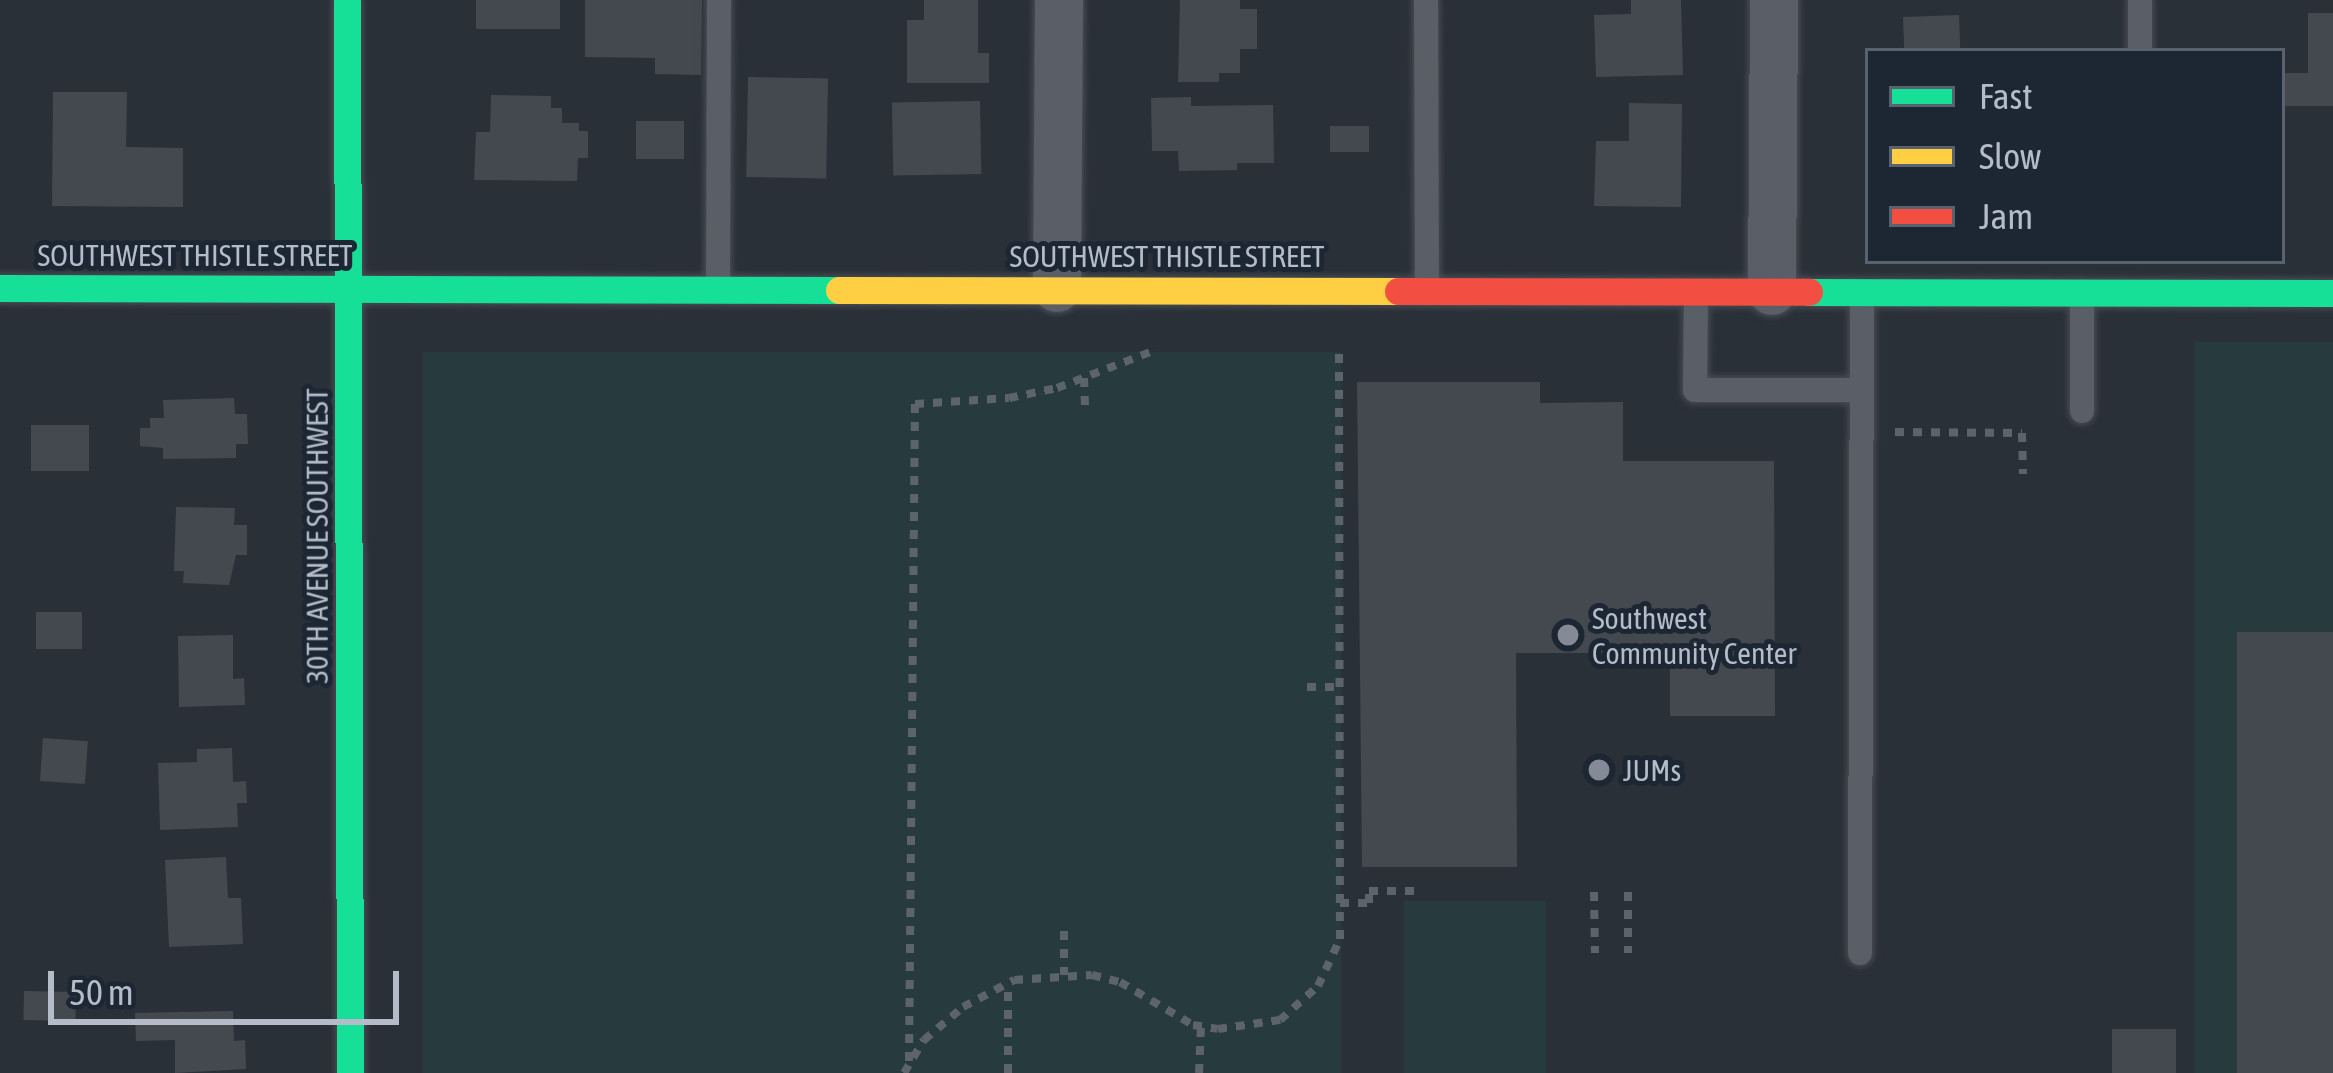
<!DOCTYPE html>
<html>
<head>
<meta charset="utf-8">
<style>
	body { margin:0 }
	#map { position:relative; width:2333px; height:1073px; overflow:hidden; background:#2a3038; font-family:"Asap Condensed",sans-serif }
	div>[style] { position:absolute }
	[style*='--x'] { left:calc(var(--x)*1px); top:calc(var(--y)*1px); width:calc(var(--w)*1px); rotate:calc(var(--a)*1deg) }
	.green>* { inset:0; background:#273a3e; transform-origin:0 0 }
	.building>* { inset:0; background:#444950; transform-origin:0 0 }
	.path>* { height:8px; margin-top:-4px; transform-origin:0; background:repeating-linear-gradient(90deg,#5d636a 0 9px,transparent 0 18px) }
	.roads { filter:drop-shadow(0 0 3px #484c53) drop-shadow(0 0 3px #484c53) }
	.lane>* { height:24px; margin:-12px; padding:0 12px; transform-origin:12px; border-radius:12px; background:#5a5e66 }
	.street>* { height:48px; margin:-24px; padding:0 24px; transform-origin:24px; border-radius:24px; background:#5a5e66 }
	.fast>* { height:27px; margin:-13.5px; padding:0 13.5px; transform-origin:13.5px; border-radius:13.5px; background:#16e098 }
	.slow>* { height:27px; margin:-13.5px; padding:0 13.5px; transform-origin:13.5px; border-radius:13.5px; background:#ffcf43 }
	.jam>* { height:27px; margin:-13.5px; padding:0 13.5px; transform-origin:13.5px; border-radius:13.5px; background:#f24e42 }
	.dots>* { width:33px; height:33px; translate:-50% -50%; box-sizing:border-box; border:6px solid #1d2633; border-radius:50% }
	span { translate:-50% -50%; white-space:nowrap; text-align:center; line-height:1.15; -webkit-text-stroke:10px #1d2633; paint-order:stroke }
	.street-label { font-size:30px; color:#b4bcc9 }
	.poi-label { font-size:30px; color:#b4bcc9 }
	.left { translate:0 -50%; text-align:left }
	.legend { position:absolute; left:1865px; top:48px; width:420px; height:216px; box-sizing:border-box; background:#1d2633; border:3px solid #59626f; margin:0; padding:15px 21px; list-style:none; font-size:36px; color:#b4bcc9 }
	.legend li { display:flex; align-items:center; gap:24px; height:60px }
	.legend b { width:60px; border:3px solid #59626f }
	.scale { position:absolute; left:48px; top:971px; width:351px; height:54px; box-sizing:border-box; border:6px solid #b4bcc9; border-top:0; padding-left:15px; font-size:36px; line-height:42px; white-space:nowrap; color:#b4bcc9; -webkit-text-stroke:9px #1d2633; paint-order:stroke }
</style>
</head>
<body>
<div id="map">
	<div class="green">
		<i style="left:2195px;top:342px;width:138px;height:731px"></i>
		<i style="left:423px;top:352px;width:918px;height:721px"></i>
		<i style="left:1546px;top:901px;width:172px;height:142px;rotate:90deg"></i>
	</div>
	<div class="building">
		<i style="left:476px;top:0;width:84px;height:29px"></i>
		<i style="clip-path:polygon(585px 0,702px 0,701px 75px,655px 74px,655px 58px,585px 57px)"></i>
		<i style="clip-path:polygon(924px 0,978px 0,978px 53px,989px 53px,989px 83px,907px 83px,907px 20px,924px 20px)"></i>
		<i style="clip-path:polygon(1180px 0,1240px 0,1240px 9px,1257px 9px,1257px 49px,1240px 49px,1240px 73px,1219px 73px,1219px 82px,1178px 82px)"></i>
		<i style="clip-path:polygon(1631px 0,1681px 0,1683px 75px,1596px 77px,1594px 15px,1631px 14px)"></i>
		<i style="clip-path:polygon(2308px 13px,2333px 13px,2333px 106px,2282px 106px,2282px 73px,2308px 73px)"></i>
		<i style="left:1959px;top:15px;width:36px;height:56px;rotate:88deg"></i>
		<i style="left:748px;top:77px;width:80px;height:100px;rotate:1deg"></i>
		<i style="clip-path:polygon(53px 92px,127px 92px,126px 147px,183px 148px,183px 207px,52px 206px)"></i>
		<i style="clip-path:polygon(491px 95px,551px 96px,551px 108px,562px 108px,562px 123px,579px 123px,579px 131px,588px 131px,588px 158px,578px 158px,577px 181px,474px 180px,476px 132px,490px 132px)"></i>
		<i style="clip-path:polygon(1191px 97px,1191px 106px,1273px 105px,1274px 163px,1237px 163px,1237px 170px,1179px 171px,1178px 151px,1152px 151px,1151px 98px)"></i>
		<i style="left:980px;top:101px;width:73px;height:88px;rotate:89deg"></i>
		<i style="clip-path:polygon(1629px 103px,1682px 104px,1681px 207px,1594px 206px,1596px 141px,1629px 141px)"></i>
		<i style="left:636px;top:121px;width:48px;height:38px"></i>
		<i style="left:1330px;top:126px;width:39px;height:26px"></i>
		<i style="clip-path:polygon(1357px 382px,1540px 382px,1540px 403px,1623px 402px,1623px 461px,1774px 461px,1775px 716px,1670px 716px,1670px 653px,1516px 653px,1517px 867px,1362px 867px)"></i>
		<i style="clip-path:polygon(234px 398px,235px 414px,247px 414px,248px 444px,236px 444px,236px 458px,163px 459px,163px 448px,140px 446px,140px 428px,150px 428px,150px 418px,164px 418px,163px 400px)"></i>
		<i style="left:31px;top:425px;width:58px;height:46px"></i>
		<i style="clip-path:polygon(176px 507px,235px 508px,234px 525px,247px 525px,247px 555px,236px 555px,229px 585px,183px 583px,184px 571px,174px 571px)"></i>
		<i style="left:36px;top:612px;width:46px;height:37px"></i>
		<i style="left:2237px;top:632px;width:96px;height:441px"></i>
		<i style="clip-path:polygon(233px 635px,233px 679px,244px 678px,245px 705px,179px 707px,178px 636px)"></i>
		<i style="left:43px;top:738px;width:45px;height:43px;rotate:4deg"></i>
		<i style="clip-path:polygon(232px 748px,233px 782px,246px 781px,247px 803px,237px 803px,238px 827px,160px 830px,158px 763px,197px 762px,197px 749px)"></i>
		<i style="clip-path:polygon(226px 857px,228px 898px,241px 898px,243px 944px,169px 947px,165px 860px)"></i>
		<i style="left:24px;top:991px;width:52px;height:29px;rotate:1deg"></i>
		<i style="clip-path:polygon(233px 1011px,234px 1041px,245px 1040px,246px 1069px,175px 1073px,175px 1040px,136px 1041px,135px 1013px)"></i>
		<i style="left:2176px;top:1029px;width:44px;height:64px;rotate:90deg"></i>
	</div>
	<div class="path">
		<i style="--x:1084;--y:378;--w:35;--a:88"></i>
		<i style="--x:1895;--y:432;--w:127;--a:0.5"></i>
		<i style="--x:2022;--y:433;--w:41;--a:88.6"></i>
		<i style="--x:1307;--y:687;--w:32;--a:0"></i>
		<i style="--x:1594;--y:892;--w:61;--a:89.1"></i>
		<i style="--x:1628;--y:892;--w:61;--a:90"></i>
		<i style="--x:1340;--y:903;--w:29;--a:0"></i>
		<i style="--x:1369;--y:903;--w:12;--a:-90"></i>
		<i style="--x:1369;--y:891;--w:53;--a:0"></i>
		<i style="--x:1064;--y:931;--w:44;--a:90"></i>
		<i style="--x:909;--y:1061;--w:657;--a:-89.48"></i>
		<i style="--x:915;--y:404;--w:94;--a:-3.7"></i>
		<i style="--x:1009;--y:398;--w:49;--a:-11.8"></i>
		<i style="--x:1057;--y:388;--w:108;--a:-21.1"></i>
		<i style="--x:904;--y:1073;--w:39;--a:-59"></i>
		<i style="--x:924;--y:1040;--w:51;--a:-40.2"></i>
		<i style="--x:963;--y:1007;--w:58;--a:-27.9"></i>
		<i style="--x:1014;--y:980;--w:78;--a:-3.7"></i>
		<i style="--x:1092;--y:975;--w:29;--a:14"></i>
		<i style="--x:1120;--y:982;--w:85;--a:30.5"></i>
		<i style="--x:1193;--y:1025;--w:25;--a:9"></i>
		<i style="--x:1218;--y:1029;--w:63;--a:-8.3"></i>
		<i style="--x:1280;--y:1020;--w:51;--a:-41.8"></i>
		<i style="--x:1318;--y:986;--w:52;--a:-64.9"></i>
		<i style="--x:1340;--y:939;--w:592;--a:-90.1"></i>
		<i style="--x:1008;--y:1073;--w:90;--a:-90"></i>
		<i style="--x:1199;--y:1073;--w:47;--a:-87.6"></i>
	</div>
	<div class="roads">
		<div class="lane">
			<i style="--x:1426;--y:0;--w:288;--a:89.8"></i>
			<i style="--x:2140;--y:0;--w:51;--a:90"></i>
			<i style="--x:718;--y:285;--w:285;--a:-89.8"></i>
			<i style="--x:1696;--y:293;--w:97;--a:90.6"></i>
			<i style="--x:1695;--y:390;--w:167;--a:0"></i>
			<i style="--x:2082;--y:411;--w:117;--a:-90"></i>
			<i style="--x:1860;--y:953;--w:657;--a:-89.83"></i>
		</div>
		<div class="street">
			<i style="--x:1057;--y:288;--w:288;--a:-89.6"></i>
			<i style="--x:1772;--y:291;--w:291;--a:-89.6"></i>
		</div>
		<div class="fast">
			<i style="--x:347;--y:0;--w:1073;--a:89.84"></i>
			<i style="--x:0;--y:288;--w:839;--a:0.14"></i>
			<i style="--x:1809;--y:292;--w:524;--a:0.11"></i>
		</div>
		<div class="slow">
			<i style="--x:839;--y:290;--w:559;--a:0.1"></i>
		</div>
		<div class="jam">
			<i style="--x:1398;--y:291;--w:411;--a:0.1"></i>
		</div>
	</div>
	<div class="dots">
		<i style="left:1568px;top:635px;background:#848b96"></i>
		<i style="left:1599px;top:770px;background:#848b96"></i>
	</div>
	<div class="street-label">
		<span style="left:195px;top:255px">SOUTHWEST THISTLE STREET</span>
		<span style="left:1167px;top:256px">SOUTHWEST THISTLE STREET</span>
		<span style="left:317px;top:536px;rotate:-90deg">30TH AVENUE SOUTHWEST</span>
	</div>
	<div class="poi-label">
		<span class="left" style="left:1592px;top:635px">Southwest<br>Community Center</span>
		<span class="left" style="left:1623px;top:770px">JUMs</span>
	</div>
	<ul class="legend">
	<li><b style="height:15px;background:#16e098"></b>Fast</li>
	<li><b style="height:15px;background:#ffcf43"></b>Slow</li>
	<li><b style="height:15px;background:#f24e42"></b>Jam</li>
	</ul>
	<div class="scale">50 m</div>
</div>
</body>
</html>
